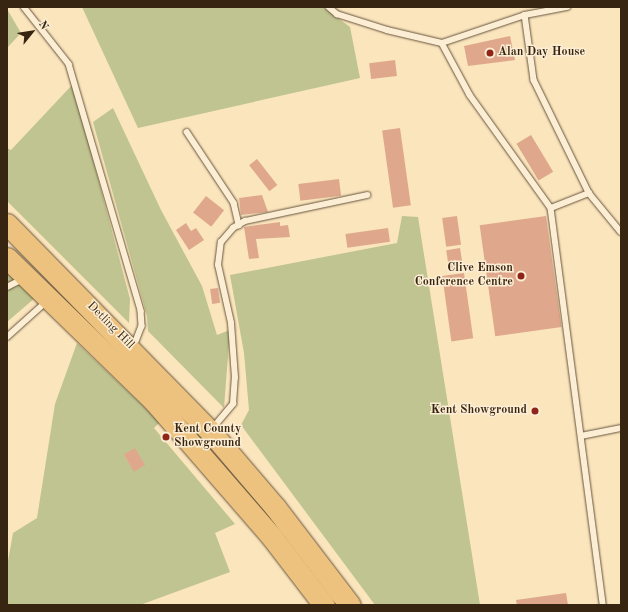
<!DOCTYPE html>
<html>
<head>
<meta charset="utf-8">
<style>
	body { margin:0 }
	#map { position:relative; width:628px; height:612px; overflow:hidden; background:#fae5bd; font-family:"Old Standard TT",serif }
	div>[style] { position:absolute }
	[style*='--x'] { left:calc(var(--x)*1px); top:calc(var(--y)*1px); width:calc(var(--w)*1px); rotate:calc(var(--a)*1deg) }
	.green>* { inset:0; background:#bfc490 }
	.building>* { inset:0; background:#dfa88c; transform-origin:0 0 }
	.roads { filter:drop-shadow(0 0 1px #68543c) drop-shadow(0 0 1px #68543c) }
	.lane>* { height:5.5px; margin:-2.75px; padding:0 2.75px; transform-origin:2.75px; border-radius:2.75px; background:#fceed4 }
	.highway>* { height:21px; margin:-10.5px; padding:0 10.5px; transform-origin:10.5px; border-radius:10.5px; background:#edc27e }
	.dots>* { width:11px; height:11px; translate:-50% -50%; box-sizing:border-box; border:2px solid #fceed4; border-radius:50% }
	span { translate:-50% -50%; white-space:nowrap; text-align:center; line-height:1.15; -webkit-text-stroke:3px #fceed4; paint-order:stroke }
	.poi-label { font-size:12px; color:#372411; font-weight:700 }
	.left { translate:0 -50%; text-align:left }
	.right { translate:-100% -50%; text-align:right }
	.street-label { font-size:12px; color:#372411 }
	.frame { position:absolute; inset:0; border:8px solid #372411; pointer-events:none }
	.north { position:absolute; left:12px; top:12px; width:40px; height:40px; -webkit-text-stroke:3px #fceed4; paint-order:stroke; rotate:60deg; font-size:11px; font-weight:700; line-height:16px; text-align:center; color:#372411 }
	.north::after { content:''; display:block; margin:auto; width:14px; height:18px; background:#372411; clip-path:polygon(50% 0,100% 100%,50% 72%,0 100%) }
</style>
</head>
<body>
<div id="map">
	<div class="green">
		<i style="clip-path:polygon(82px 7px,323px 7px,350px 27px,360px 78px,138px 128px)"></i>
		<i style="clip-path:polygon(7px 9px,21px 33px,7px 48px)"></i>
		<i style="clip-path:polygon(73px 84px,130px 299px,129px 323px,7px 201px,7px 148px,11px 150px)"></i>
		<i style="clip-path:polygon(113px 108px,161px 210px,202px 286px,217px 335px,230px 330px,224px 408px,148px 331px,147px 316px,93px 122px)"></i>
		<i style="clip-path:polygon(402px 216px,418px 217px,480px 605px,375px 605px,241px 425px,249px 410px,244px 353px,230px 275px,397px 243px)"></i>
		<i style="clip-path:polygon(7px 270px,36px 297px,7px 322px)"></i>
		<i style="clip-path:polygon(evenodd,77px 343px,160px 422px,154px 428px,235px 524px,215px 533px,230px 572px,140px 605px,7px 605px,7px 567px,13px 533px,37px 518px,55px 404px,77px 343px,124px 455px,144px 464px,134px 471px,124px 455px)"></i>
	</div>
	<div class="building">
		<i style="clip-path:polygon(510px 36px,515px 60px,468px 66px,464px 46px)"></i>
		<i style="left:395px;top:60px;width:16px;height:26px;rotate:83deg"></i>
		<i style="left:400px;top:128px;width:78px;height:18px;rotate:82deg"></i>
		<i style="left:531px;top:135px;width:43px;height:17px;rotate:59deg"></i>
		<i style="left:257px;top:159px;width:33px;height:10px;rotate:52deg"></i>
		<i style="left:339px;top:179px;width:17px;height:41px;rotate:83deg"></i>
		<i style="clip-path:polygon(262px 195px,268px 212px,241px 215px,239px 198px)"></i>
		<i style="left:206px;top:196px;width:23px;height:21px;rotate:38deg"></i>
		<i style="left:457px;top:216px;width:29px;height:15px;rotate:82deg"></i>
		<i style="left:546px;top:216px;width:112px;height:67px;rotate:82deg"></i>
		<i style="clip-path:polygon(280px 222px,280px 226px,288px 225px,290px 237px,256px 239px,259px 258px,249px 259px,244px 227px)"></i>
		<i style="clip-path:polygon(186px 223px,191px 231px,196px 228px,204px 240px,189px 250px,176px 230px)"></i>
		<i style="left:388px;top:228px;width:14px;height:43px;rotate:82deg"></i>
		<i style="left:460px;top:248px;width:19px;height:14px;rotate:81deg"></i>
		<i style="left:464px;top:273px;width:66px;height:22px;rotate:82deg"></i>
		<i style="left:218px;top:288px;width:15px;height:8px;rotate:82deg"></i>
		<i style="left:135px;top:448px;width:20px;height:13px;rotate:60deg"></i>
		<i style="clip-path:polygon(566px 593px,568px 605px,517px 605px,516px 600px)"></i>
	</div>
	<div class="roads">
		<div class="lane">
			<i style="--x:24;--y:7;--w:73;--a:51.7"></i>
			<i style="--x:69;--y:64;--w:257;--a:73.7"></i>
			<i style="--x:141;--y:311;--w:15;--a:86"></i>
			<i style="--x:142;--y:326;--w:22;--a:111"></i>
			<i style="--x:329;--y:7;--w:11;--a:41"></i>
			<i style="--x:337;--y:14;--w:52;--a:17.7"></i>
			<i style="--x:387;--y:30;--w:57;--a:13.3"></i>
			<i style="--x:442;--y:43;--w:88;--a:-18.6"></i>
			<i style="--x:525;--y:15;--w:43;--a:-10.8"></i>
			<i style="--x:525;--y:15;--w:66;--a:82.1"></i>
			<i style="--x:534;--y:80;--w:126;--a:64"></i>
			<i style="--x:442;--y:43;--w:59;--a:61.7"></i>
			<i style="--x:470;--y:95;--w:139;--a:54.4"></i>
			<i style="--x:551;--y:208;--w:400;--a:82.5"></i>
			<i style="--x:187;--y:132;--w:85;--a:56.5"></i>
			<i style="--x:234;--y:203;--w:23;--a:77"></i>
			<i style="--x:551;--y:208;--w:41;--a:-21.5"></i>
			<i style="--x:589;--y:193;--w:50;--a:50.6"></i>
			<i style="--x:7;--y:287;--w:18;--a:-27"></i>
			<i style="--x:7;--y:337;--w:52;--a:-41.9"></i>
			<i style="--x:212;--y:429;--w:33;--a:-50"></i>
			<i style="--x:233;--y:404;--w:26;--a:-86"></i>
			<i style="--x:235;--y:378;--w:55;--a:-94.2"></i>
			<i style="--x:231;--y:323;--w:59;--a:-102.6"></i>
			<i style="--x:218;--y:265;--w:23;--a:-83"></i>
			<i style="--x:221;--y:242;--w:18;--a:-49"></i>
			<i style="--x:233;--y:228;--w:14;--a:-30"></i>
			<i style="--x:245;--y:221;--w:125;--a:-12"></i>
			<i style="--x:581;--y:436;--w:41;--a:-11.3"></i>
		</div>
		<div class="highway">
			<i style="--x:7;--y:224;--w:290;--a:45.6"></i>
			<i style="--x:210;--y:431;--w:100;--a:49.5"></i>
			<i style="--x:275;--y:507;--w:123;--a:52.6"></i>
			<i style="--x:7;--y:258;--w:205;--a:44.2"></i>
			<i style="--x:154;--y:401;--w:179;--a:49.1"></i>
			<i style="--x:271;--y:536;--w:87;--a:52.5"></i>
		</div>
	</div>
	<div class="dots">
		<i style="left:490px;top:53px;background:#8f2418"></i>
		<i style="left:521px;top:276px;background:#8f2418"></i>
		<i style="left:535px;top:411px;background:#8f2418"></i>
		<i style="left:166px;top:437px;background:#8f2418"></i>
	</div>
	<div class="poi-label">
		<span class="left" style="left:498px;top:53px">Alan Day House</span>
		<span class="right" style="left:513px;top:276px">Clive Emson<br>Conference Centre</span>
		<span class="right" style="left:527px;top:411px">Kent Showground</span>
		<span class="left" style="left:174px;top:437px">Kent County<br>Showground</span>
	</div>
	<div class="street-label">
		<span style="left:110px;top:326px;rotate:45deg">Detling Hill</span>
	</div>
	<div class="frame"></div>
	<div class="north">N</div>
</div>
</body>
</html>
